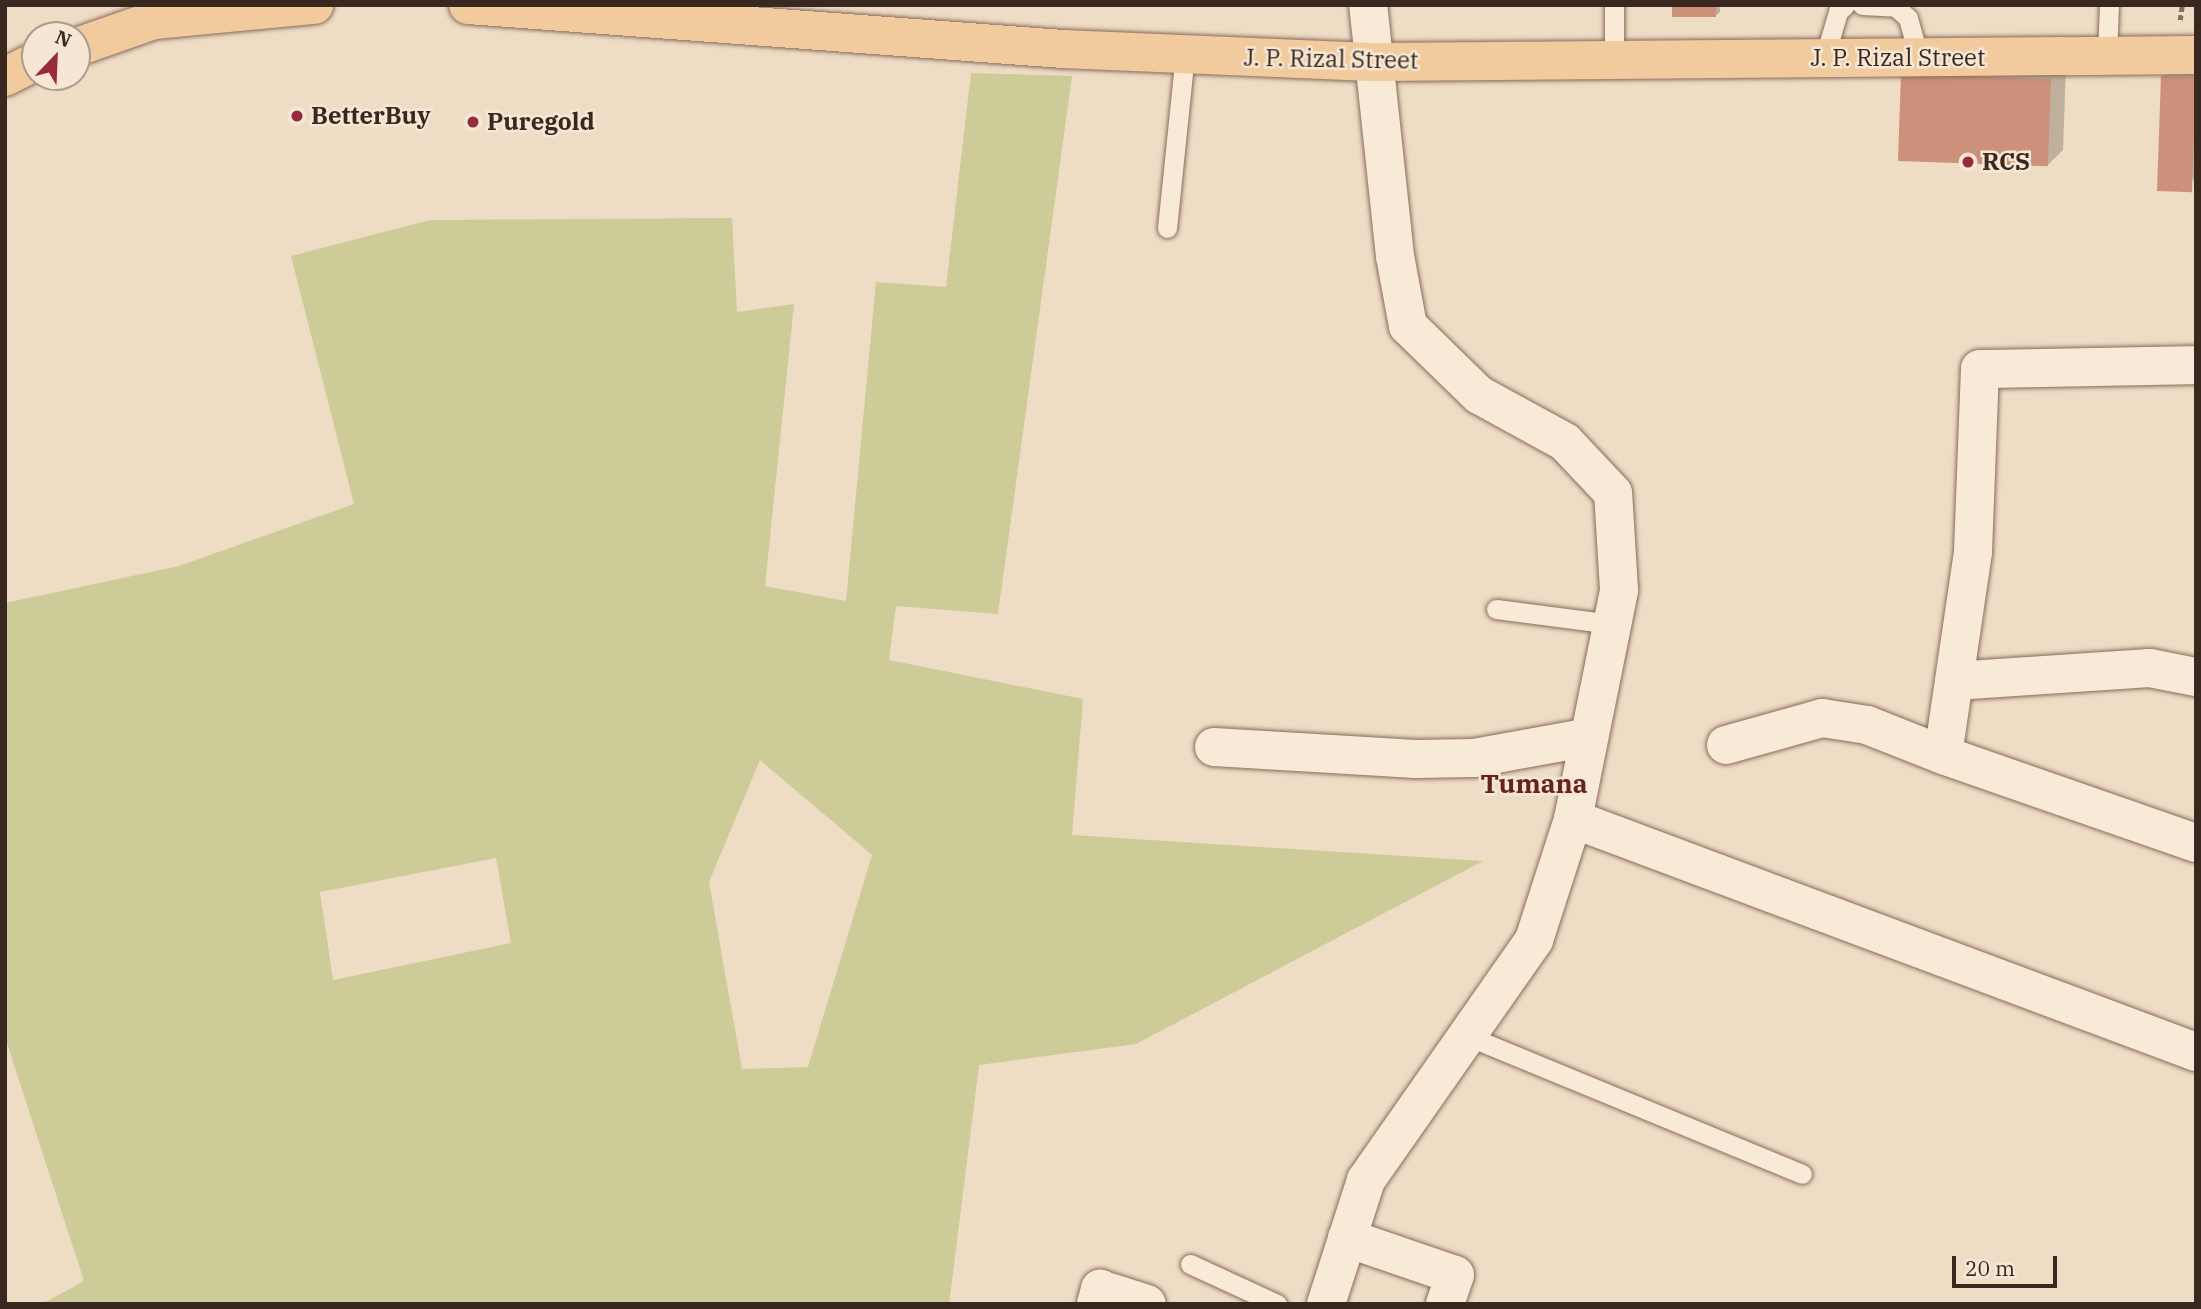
<!DOCTYPE html>
<html>
<head>
<meta charset="utf-8">
<style>
	body { margin:0 }
	#map { position:relative; width:2201px; height:1309px; overflow:hidden; background:#eedcc5; font-family:"IBM Plex Serif",serif }
	div>[style] { position:absolute }
	[style*='--x'] { left:calc(var(--x)*1px); top:calc(var(--y)*1px); width:calc(var(--w)*1px); rotate:calc(var(--a)*1deg) }
	.green>* { inset:0; background:#cdcb98 }
	.shadow>* { inset:0; background:#0003 }
	.building>* { inset:0; background:#cd907a; transform-origin:0 0 }
	.path>* { height:4.5px; margin-top:-2.25px; transform-origin:0; background:repeating-linear-gradient(90deg,#896c5b 0 5px,transparent 0 8.5px) }
	.roads { filter:drop-shadow(0 0 2px #896c5b) drop-shadow(0 0 2px #896c5b) }
	.lane>* { height:19px; margin:-9.5px; padding:0 9.5px; transform-origin:9.5px; border-radius:9.5px; background:#f9ead8 }
	.street>* { height:38px; margin:-19px; padding:0 19px; transform-origin:19px; border-radius:19px; background:#f9ead8 }
	.primary>* { height:38px; margin:-19px; padding:0 19px; transform-origin:19px; border-radius:19px; background:#f1ca9d }
	.dots>* { width:19px; height:19px; translate:-50% -50%; box-sizing:border-box; border:4px solid #f6e7d4; border-radius:50% }
	span { translate:-50% -50%; white-space:nowrap; text-align:center; line-height:1.15; -webkit-text-stroke:5px #f6e7d4; paint-order:stroke }
	.street-label { font-size:24px; color:#39281f }
	.poi-label { font-size:24px; color:#39281f; font-weight:700 }
	.left { translate:0 -50%; text-align:left }
	.neighbourhood-label { font-size:26px; color:#66221e; font-weight:700 }
	.frame { position:absolute; inset:0; border:7px solid #39281f; pointer-events:none }
	.north { position:absolute; left:21px; top:21px; width:70px; height:70px; box-sizing:border-box; background:#f6e7d4; border:2px solid #aa9b8c; border-radius:50%; rotate:23deg; font-size:19px; font-weight:700; line-height:28px; text-align:center; color:#39281f }
	.north::after { content:''; display:block; margin:auto; width:24px; height:32px; background:#992a3c; clip-path:polygon(50% 0,100% 100%,50% 72%,0 100%) }
	.scale { position:absolute; left:1952px; top:1256px; width:105px; height:32px; box-sizing:border-box; border:4px solid #39281f; border-top:0; padding-left:9px; font-size:21px; line-height:24px; white-space:nowrap; color:#39281f; -webkit-text-stroke:5px #f6e7d4; paint-order:stroke }
</style>
</head>
<body>
<div id="map">
	<div class="green">
		<i style="clip-path:polygon(evenodd,971px 73px,1072px 76px,998px 614px,896px 606px,889px 660px,1083px 699px,1072px 835px,1483px 861px,1136px 1044px,979px 1065px,949px 1304px,42px 1304px,84px 1281px,5px 1037px,5px 603px,179px 566px,354px 504px,291px 256px,430px 220px,732px 218px,737px 312px,794px 304px,765px 586px,846px 601px,876px 282px,946px 287px,971px 73px,760px 760px,872px 855px,808px 1067px,742px 1069px,709px 882px,760px 760px,971px 73px,496px 858px,511px 943px,333px 980px,320px 892px,496px 858px)"></i>
	</div>
	<div class="shadow">
		<i style="clip-path:polygon(1674px 5px,1720px 5px,1720px 12px,1715px 16px)"></i>
		<i style="clip-path:polygon(2178px 62px,2196px 62px,2196px 190px,2163px 77px)"></i>
		<i style="clip-path:polygon(2066px 65px,2063px 150px,2048px 165px,1902px 74px)"></i>
	</div>
	<div class="building">
		<i style="left:1672px;top:5px;width:44px;height:12px"></i>
		<i style="left:1901px;top:74px;width:150px;height:87px;rotate:2deg"></i>
		<i style="left:2161px;top:76px;width:35px;height:115px;rotate:2deg"></i>
	</div>
	<div class="path">
		<i style="--x:2180;--y:20;--w:15;--a:-82"></i>
	</div>
	<div class="roads">
		<div class="lane">
			<i style="--x:1862;--y:5;--w:34;--a:3"></i>
			<i style="--x:1896;--y:7;--w:16;--a:43"></i>
			<i style="--x:1908;--y:18;--w:41;--a:74.6"></i>
			<i style="--x:2107;--y:56;--w:51;--a:-87.8"></i>
			<i style="--x:1614;--y:59;--w:54;--a:-90"></i>
			<i style="--x:1824;--y:59;--w:49;--a:-73.4"></i>
			<i style="--x:1838;--y:12;--w:10;--a:-45"></i>
			<i style="--x:1167;--y:228;--w:174;--a:-84.1"></i>
			<i style="--x:1496;--y:609;--w:117;--a:7.4"></i>
			<i style="--x:1470;--y:1037;--w:359;--a:22.4"></i>
			<i style="--x:1190;--y:1264;--w:96;--a:24.7"></i>
		</div>
		<div class="street">
			<i style="--x:2196;--y:365;--w:216;--a:178.9"></i>
			<i style="--x:1980;--y:369;--w:183;--a:92.2"></i>
			<i style="--x:1973;--y:552;--w:205;--a:98.4"></i>
			<i style="--x:1943;--y:755;--w:268;--a:19.2"></i>
			<i style="--x:1954;--y:681;--w:196;--a:-3.8"></i>
			<i style="--x:2150;--y:668;--w:47;--a:11.1"></i>
			<i style="--x:1726;--y:745;--w:100;--a:-15.7"></i>
			<i style="--x:1822;--y:718;--w:46;--a:8.8"></i>
			<i style="--x:1867;--y:725;--w:82;--a:21.5"></i>
			<i style="--x:1214;--y:747;--w:202;--a:3.4"></i>
			<i style="--x:1416;--y:759;--w:58;--a:-1"></i>
			<i style="--x:1474;--y:758;--w:117;--a:-10.3"></i>
			<i style="--x:1573;--y:819;--w:665;--a:20.51"></i>
			<i style="--x:1347;--y:1238;--w:114;--a:18.9"></i>
			<i style="--x:1455;--y:1275;--w:31;--a:109"></i>
			<i style="--x:1096;--y:1304;--w:16;--a:-75"></i>
			<i style="--x:1100;--y:1289;--w:49;--a:17.7"></i>
			<i style="--x:1326;--y:1304;--w:130;--a:-72.1"></i>
			<i style="--x:1366;--y:1180;--w:293;--a:-55"></i>
			<i style="--x:1534;--y:940;--w:127;--a:-72.1"></i>
			<i style="--x:1573;--y:819;--w:234;--a:-78.6"></i>
			<i style="--x:1619;--y:590;--w:97;--a:-93.5"></i>
			<i style="--x:1613;--y:493;--w:70;--a:-133.3"></i>
			<i style="--x:1565;--y:442;--w:98;--a:-151.3"></i>
			<i style="--x:1479;--y:395;--w:99;--a:-135.8"></i>
			<i style="--x:1408;--y:326;--w:71;--a:-100.5"></i>
			<i style="--x:1395;--y:256;--w:252;--a:-96.1"></i>
		</div>
		<div class="primary">
			<i style="--x:468;--y:5;--w:597;--a:4.23"></i>
			<i style="--x:1063;--y:49;--w:314;--a:2.4"></i>
			<i style="--x:1377;--y:62;--w:819;--a:-0.49"></i>
			<i style="--x:77;--y:47;--w:82;--a:-19.3"></i>
			<i style="--x:154;--y:20;--w:161;--a:-5.4"></i>
			<i style="--x:5;--y:77;--w:34;--a:-27"></i>
		</div>
	</div>
	<div class="dots">
		<i style="left:297px;top:116px;background:#992a3c"></i>
		<i style="left:473px;top:122px;background:#992a3c"></i>
		<i style="left:1968px;top:162px;background:#992a3c"></i>
	</div>
	<div class="street-label">
		<span style="left:1898px;top:58px">J. P. Rizal Street</span>
		<span style="left:1331px;top:59px;rotate:1deg">J. P. Rizal Street</span>
	</div>
	<div class="poi-label">
		<span class="left" style="left:311px;top:116px">BetterBuy</span>
		<span class="left" style="left:487px;top:122px">Puregold</span>
		<span class="left" style="left:1982px;top:162px">RCS</span>
	</div>
	<div class="neighbourhood-label">
		<span style="left:1534px;top:784px">Tumana</span>
	</div>
	<div class="frame"></div>
	<div class="north">N</div>
	<div class="scale">20 m</div>
</div>
</body>
</html>
